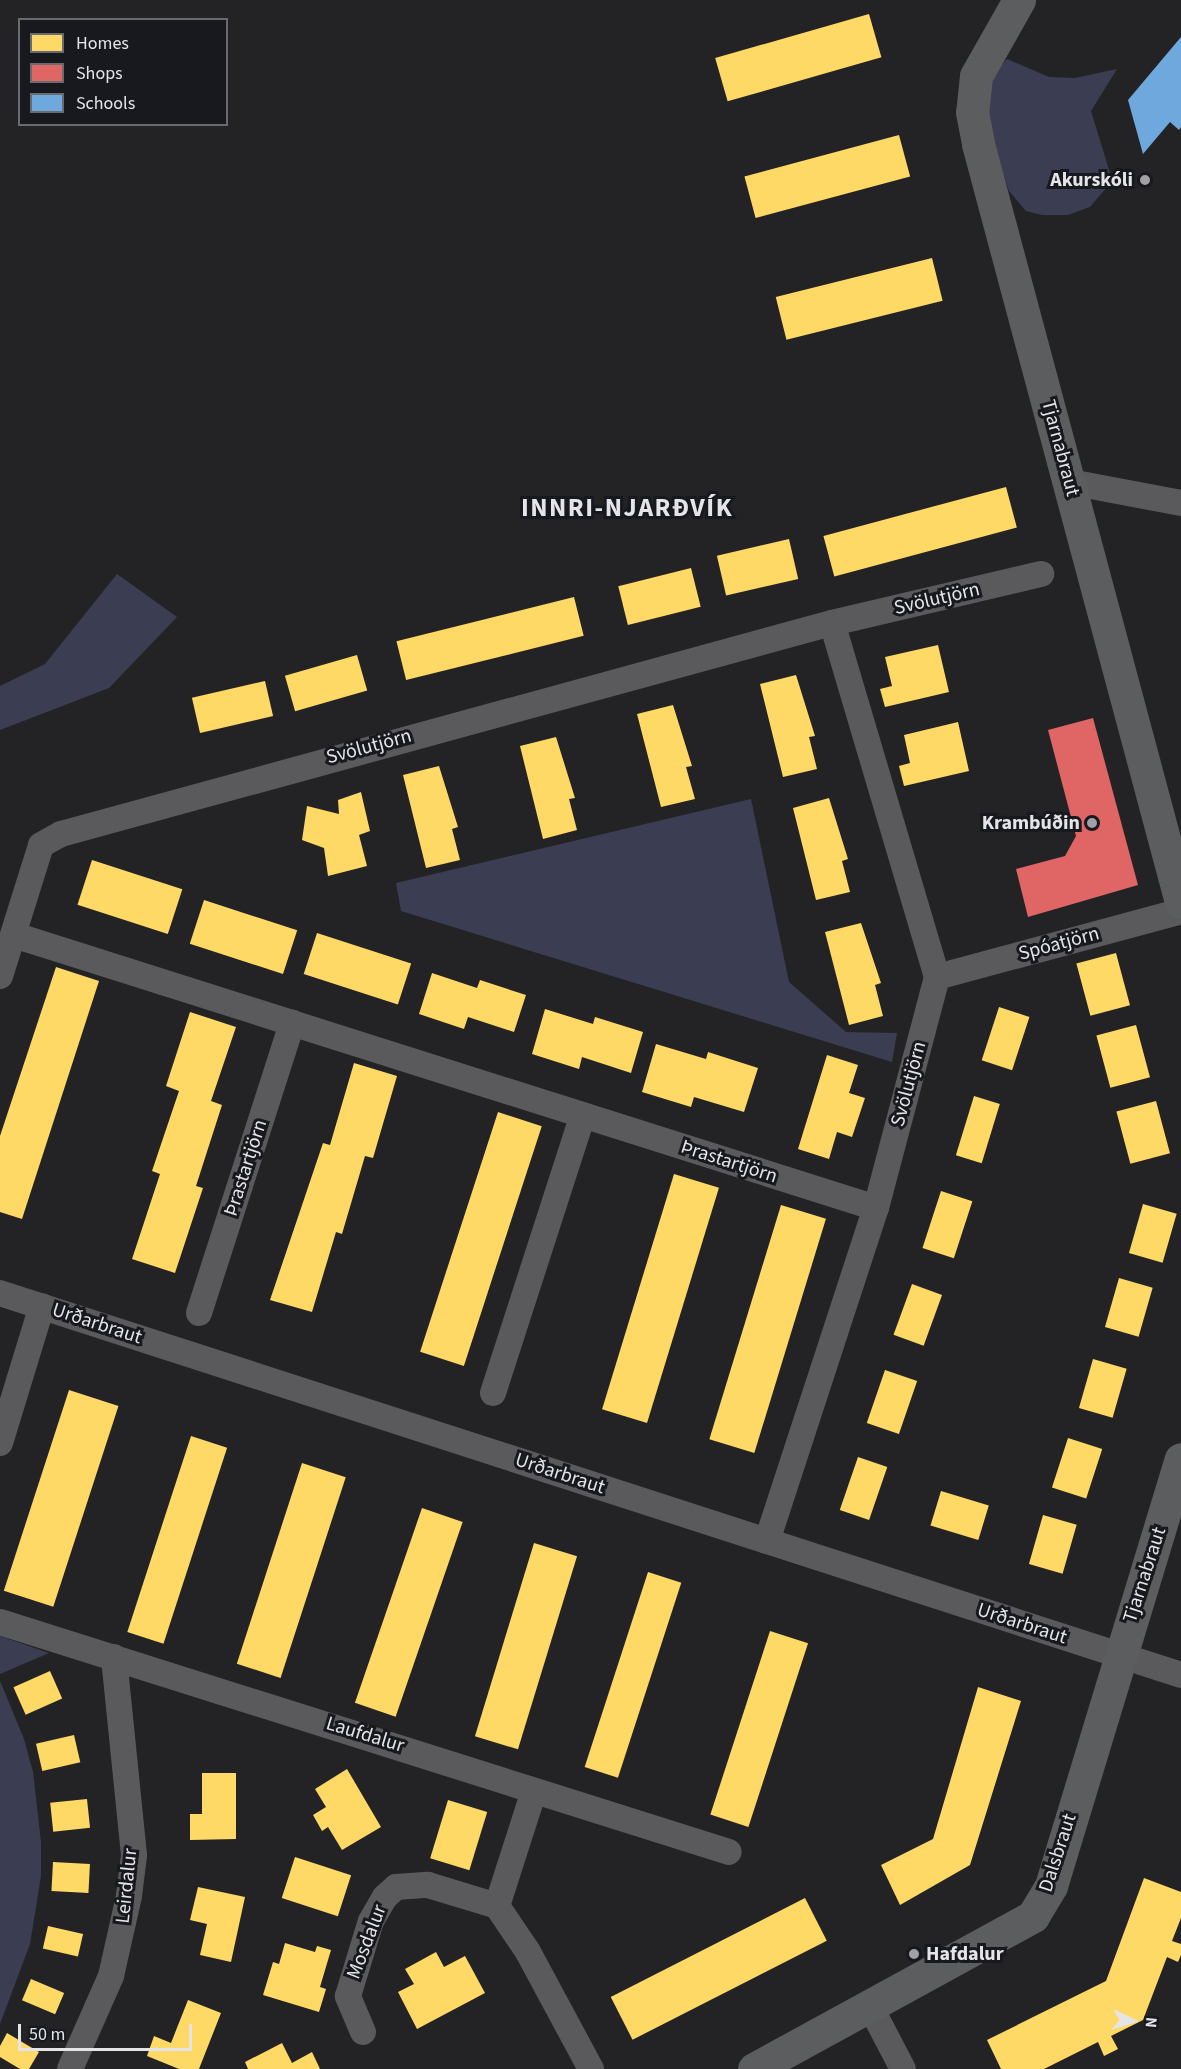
<!DOCTYPE html>
<html>
<head>
<meta charset="utf-8">
<style>
	body { margin:0 }
	#map { position:relative; width:1181px; height:2069px; overflow:hidden; background:#232326; font-family:"Source Sans 3",sans-serif }
	div>[style] { position:absolute }
	[style*='--x'] { left:calc(var(--x)*1px); top:calc(var(--y)*1px); width:calc(var(--w)*1px); rotate:calc(var(--a)*1deg) }
	.green>* { inset:0; background:#3b3e53 }
	.homes>* { inset:0; background:#ffd966; transform-origin:0 0 }
	.shops>* { inset:0; background:#e06666 }
	.schools>* { inset:0; background:#6fa8dc }
	.street>* { height:26px; margin:-13px; padding:0 13px; transform-origin:13px; border-radius:13px; background:#5a5a5c }
	.secondary>* { height:33px; margin:-16.5px; padding:0 16.5px; transform-origin:16.5px; border-radius:16.5px; background:#5c5d5e }
	.dots>* { width:16px; height:16px; translate:-50% -50%; box-sizing:border-box; border:3px solid #18191e; border-radius:50% }
	span { translate:-50% -50%; white-space:nowrap; text-align:center; line-height:1.15; -webkit-text-stroke:6px #18191e; paint-order:stroke }
	.poi-label { font-size:20px; color:#e5e5e9; font-weight:700 }
	.right { translate:-100% -50%; text-align:right }
	.left { translate:0 -50%; text-align:left }
	.street-label { font-size:20px; color:#e5e5e9 }
	.district-label { font-size:26px; color:#e5e5e9; font-weight:700; letter-spacing:1.5px }
	.legend { position:absolute; left:18px; top:18px; width:210px; height:108px; box-sizing:border-box; background:#18191e; border:2px solid #6a6b6f; margin:0; padding:8px 10px; list-style:none; font-size:18px; color:#e5e5e9 }
	.legend li { display:flex; align-items:center; gap:12px; height:30px }
	.legend b { width:30px; border:2px solid #6a6b6f }
	.north { position:absolute; left:1103px; top:1991px; width:60px; height:60px; -webkit-text-stroke:4px #18191e; paint-order:stroke; rotate:95deg; font-size:16px; font-weight:700; line-height:24px; text-align:center; color:#e5e5e9 }
	.north::after { content:''; display:block; margin:auto; width:21px; height:27px; background:#e5e5e9; clip-path:polygon(50% 0,100% 100%,50% 72%,0 100%) }
	.scale { position:absolute; left:18px; top:2024px; width:174px; height:27px; box-sizing:border-box; border:3px solid #e5e5e9; border-top:0; padding-left:8px; font-size:18px; line-height:21px; white-space:nowrap; color:#e5e5e9; -webkit-text-stroke:4px #18191e; paint-order:stroke }
</style>
</head>
<body>
<div id="map">
	<div class="green">
		<i style="clip-path:polygon(1007px 59px,1049px 77px,1075px 78px,1117px 69px,1091px 111px,1110px 173px,1107px 187px,1090px 207px,1068px 215px,1042px 215px,1026px 211px,1009px 191px,986px 122px,993px 74px)"></i>
		<i style="clip-path:polygon(117px 574px,177px 617px,109px 688px,0 730px,0 686px,45px 664px)"></i>
		<i style="clip-path:polygon(751px 799px,789px 982px,846px 1032px,897px 1033px,892px 1062px,401px 911px,396px 883px)"></i>
		<i style="clip-path:polygon(0 1636px,49px 1653px,0 1674px)"></i>
		<i style="clip-path:polygon(0 1681px,24px 1739px,33px 1772px,41px 1842px,41px 1876px,30px 1944px,0 2024px)"></i>
	</div>
	<div class="homes">
		<i style="left:869px;top:14px;width:45px;height:160px;rotate:74deg"></i>
		<i style="left:899px;top:135px;width:43px;height:160px;rotate:75deg"></i>
		<i style="left:932px;top:258px;width:44px;height:161px;rotate:76deg"></i>
		<i style="left:1006px;top:487px;width:42px;height:189px;rotate:75deg"></i>
		<i style="left:789px;top:539px;width:41px;height:74px;rotate:77deg"></i>
		<i style="left:691px;top:568px;width:40px;height:75px;rotate:76deg"></i>
		<i style="left:574px;top:597px;width:40px;height:183px;rotate:76deg"></i>
		<i style="clip-path:polygon(938px 645px,949px 692px,885px 707px,880px 689px,892px 686px,885px 657px)"></i>
		<i style="left:357px;top:655px;width:37px;height:75px;rotate:74deg"></i>
		<i style="clip-path:polygon(796px 675px,815px 736px,809px 737px,817px 769px,783px 777px,760px 684px)"></i>
		<i style="left:265px;top:681px;width:36px;height:75px;rotate:77deg"></i>
		<i style="clip-path:polygon(673px 705px,692px 766px,686px 767px,695px 799px,661px 807px,637px 714px)"></i>
		<i style="clip-path:polygon(958px 722px,969px 771px,904px 786px,899px 766px,910px 763px,904px 735px)"></i>
		<i style="clip-path:polygon(556px 737px,575px 798px,569px 799px,577px 830px,543px 839px,520px 746px)"></i>
		<i style="clip-path:polygon(439px 766px,458px 827px,452px 829px,460px 860px,426px 868px,403px 775px)"></i>
		<i style="clip-path:polygon(361px 792px,370px 831px,359px 835px,367px 866px,328px 876px,324px 848px,302px 840px,307px 806px,339px 814px,338px 800px)"></i>
		<i style="clip-path:polygon(829px 798px,848px 859px,842px 861px,850px 892px,816px 900px,793px 808px)"></i>
		<i style="left:92px;top:860px;width:95px;height:47px;rotate:18deg"></i>
		<i style="left:204px;top:900px;width:98px;height:46px;rotate:18deg"></i>
		<i style="clip-path:polygon(861px 923px,881px 983px,875px 985px,883px 1016px,849px 1025px,825px 932px)"></i>
		<i style="left:317px;top:933px;width:99px;height:43px;rotate:18deg"></i>
		<i style="left:1116px;top:953px;width:54px;height:41px;rotate:75deg"></i>
		<i style="clip-path:polygon(56px 967px,99px 981px,22px 1219px,0 1212px,0 1136px)"></i>
		<i style="clip-path:polygon(432px 973px,477px 988px,480px 980px,526px 995px,514px 1032px,468px 1017px,464px 1029px,419px 1014px)"></i>
		<i style="left:999px;top:1007px;width:32px;height:56px;rotate:18deg"></i>
		<i style="clip-path:polygon(545px 1009px,593px 1024px,595px 1017px,643px 1032px,631px 1073px,582px 1057px,579px 1069px,532px 1054px)"></i>
		<i style="clip-path:polygon(190px 1012px,236px 1027px,211px 1101px,222px 1105px,196px 1186px,203px 1188px,175px 1273px,132px 1259px,160px 1174px,152px 1171px,179px 1091px,166px 1086px)"></i>
		<i style="left:1136px;top:1025px;width:54px;height:41px;rotate:75deg"></i>
		<i style="clip-path:polygon(656px 1044px,706px 1059px,708px 1052px,758px 1068px,744px 1112px,694px 1097px,691px 1107px,642px 1092px)"></i>
		<i style="clip-path:polygon(827px 1055px,858px 1065px,849px 1093px,865px 1098px,852px 1137px,837px 1132px,829px 1159px,798px 1149px)"></i>
		<i style="clip-path:polygon(354px 1063px,397px 1076px,373px 1158px,365px 1156px,342px 1234px,336px 1232px,312px 1312px,270px 1300px,323px 1143px,330px 1145px)"></i>
		<i style="left:974px;top:1096px;width:27px;height:62px;rotate:17deg"></i>
		<i style="left:1156px;top:1101px;width:54px;height:41px;rotate:75deg"></i>
		<i style="left:498px;top:1112px;width:46px;height:252px;rotate:18deg"></i>
		<i style="left:674px;top:1174px;width:47px;height:246px;rotate:17deg"></i>
		<i style="left:941px;top:1191px;width:33px;height:60px;rotate:18deg"></i>
		<i style="left:1143px;top:1204px;width:35px;height:51px;rotate:16deg"></i>
		<i style="left:781px;top:1205px;width:47px;height:245px;rotate:17deg"></i>
		<i style="left:1119px;top:1278px;width:35px;height:51px;rotate:16deg"></i>
		<i style="left:912px;top:1284px;width:32px;height:54px;rotate:20deg"></i>
		<i style="left:1093px;top:1359px;width:35px;height:51px;rotate:16deg"></i>
		<i style="left:885px;top:1370px;width:34px;height:56px;rotate:19deg"></i>
		<i style="left:69px;top:1390px;width:52px;height:211px;rotate:18deg"></i>
		<i style="left:191px;top:1436px;width:38px;height:206px;rotate:18deg"></i>
		<i style="left:1068px;top:1438px;width:36px;height:52px;rotate:18deg"></i>
		<i style="left:858px;top:1457px;width:31px;height:56px;rotate:19deg"></i>
		<i style="left:302px;top:1463px;width:46px;height:211px;rotate:18deg"></i>
		<i style="left:941px;top:1491px;width:50px;height:36px;rotate:17deg"></i>
		<i style="left:422px;top:1508px;width:43px;height:206px;rotate:19deg"></i>
		<i style="left:1043px;top:1515px;width:35px;height:51px;rotate:16deg"></i>
		<i style="left:534px;top:1543px;width:45px;height:202px;rotate:17deg"></i>
		<i style="left:648px;top:1572px;width:35px;height:205px;rotate:18deg"></i>
		<i style="left:770px;top:1631px;width:40px;height:193px;rotate:18deg"></i>
		<i style="left:50px;top:1671px;width:30px;height:40px;rotate:66deg"></i>
		<i style="clip-path:polygon(978px 1687px,1021px 1701px,970px 1865px,900px 1905px,881px 1865px,933px 1839px)"></i>
		<i style="left:74px;top:1735px;width:28px;height:39px;rotate:77deg"></i>
		<i style="clip-path:polygon(347px 1769px,381px 1827px,342px 1850px,328px 1827px,322px 1831px,313px 1815px,326px 1807px,315px 1789px)"></i>
		<i style="clip-path:polygon(202px 1773px,236px 1773px,236px 1839px,190px 1840px,190px 1814px,202px 1814px)"></i>
		<i style="left:87px;top:1799px;width:29px;height:37px;rotate:84deg"></i>
		<i style="left:448px;top:1800px;width:41px;height:61px;rotate:17deg"></i>
		<i style="left:295px;top:1857px;width:59px;height:43px;rotate:18deg"></i>
		<i style="left:53px;top:1862px;width:37px;height:29px;rotate:3deg"></i>
		<i style="clip-path:polygon(1144px 1878px,1181px 1892px,1181px 1918px,1172px 1941px,1181px 1944px,1181px 1955px,1178px 1962px,1167px 1957px,1143px 2020px,1111px 2036px,1118px 2049px,1104px 2056px,1098px 2042px,1044px 2069px,1001px 2069px,987px 2040px,1106px 1981px)"></i>
		<i style="clip-path:polygon(198px 1887px,245px 1897px,231px 1962px,200px 1955px,207px 1924px,190px 1920px)"></i>
		<i style="left:805px;top:1898px;width:48px;height:218px;rotate:63deg"></i>
		<i style="left:48px;top:1926px;width:36px;height:23px;rotate:13deg"></i>
		<i style="clip-path:polygon(285px 1943px,315px 1952px,317px 1946px,331px 1950px,320px 1987px,326px 1989px,319px 2012px,263px 1995px,273px 1962px,279px 1964px)"></i>
		<i style="clip-path:polygon(436px 1952px,444px 1967px,465px 1956px,485px 1993px,417px 2029px,398px 1992px,414px 1984px,405px 1969px)"></i>
		<i style="left:31px;top:1979px;width:36px;height:23px;rotate:23deg"></i>
		<i style="clip-path:polygon(188px 2000px,221px 2013px,199px 2069px,179px 2069px,147px 2056px,154px 2036px,171px 2043px)"></i>
		<i style="clip-path:polygon(7px 2033px,39px 2052px,29px 2069px,20px 2069px,0 2057px,0 2046px)"></i>
		<i style="clip-path:polygon(282px 2043px,292px 2063px,312px 2052px,320px 2069px,248px 2069px,245px 2062px)"></i>
	</div>
	<div class="shops">
		<i style="clip-path:polygon(1093px 718px,1138px 885px,1028px 917px,1016px 869px,1065px 856px,1076px 836px,1048px 730px)"></i>
	</div>
	<div class="schools">
		<i style="clip-path:polygon(1181px 37px,1181px 127px,1179px 130px,1170px 122px,1143px 154px,1128px 100px)"></i>
	</div>
	<div class="street">
		<i style="--x:1070;--y:482;--w:113;--a:10.7"></i>
		<i style="--x:14;--y:935;--w:904;--a:17.57"></i>
		<i style="--x:0;--y:976;--w:137;--a:-72.6"></i>
		<i style="--x:41;--y:845;--w:23;--a:-29"></i>
		<i style="--x:61;--y:834;--w:799;--a:-15.31"></i>
		<i style="--x:937;--y:977;--w:253;--a:-15.1"></i>
		<i style="--x:0;--y:1293;--w:1241;--a:17.92"></i>
		<i style="--x:199;--y:1313;--w:305;--a:-72.2"></i>
		<i style="--x:493;--y:1393;--w:292;--a:-72.1"></i>
		<i style="--x:0;--y:1443;--w:143;--a:-73"></i>
		<i style="--x:767;--y:1541;--w:350;--a:-71.9"></i>
		<i style="--x:876;--y:1208;--w:239;--a:-75.2"></i>
		<i style="--x:937;--y:977;--w:369;--a:-106.5"></i>
		<i style="--x:832;--y:623;--w:215;--a:-13.2"></i>
		<i style="--x:0;--y:1622;--w:764;--a:17.51"></i>
		<i style="--x:497;--y:1906;--w:121;--a:-72.2"></i>
		<i style="--x:870;--y:2006;--w:71;--a:62.4"></i>
		<i style="--x:363;--y:2032;--w:39;--a:-113"></i>
		<i style="--x:348;--y:1996;--w:78;--a:-73"></i>
		<i style="--x:371;--y:1921;--w:28;--a:-60"></i>
		<i style="--x:385;--y:1897;--w:15;--a:-42"></i>
		<i style="--x:396;--y:1887;--w:32;--a:-4"></i>
		<i style="--x:428;--y:1885;--w:72;--a:16.9"></i>
		<i style="--x:497;--y:1906;--w:55;--a:56"></i>
		<i style="--x:528;--y:1952;--w:133;--a:61.7"></i>
		<i style="--x:70;--y:2069;--w:102;--a:-66.2"></i>
		<i style="--x:111;--y:1976;--w:82;--a:-77.3"></i>
		<i style="--x:129;--y:1896;--w:41;--a:-83"></i>
		<i style="--x:134;--y:1855;--w:199;--a:-95.8"></i>
	</div>
	<div class="secondary">
		<i style="--x:1019;--y:0;--w:87;--a:119.5"></i>
		<i style="--x:976;--y:76;--w:36;--a:96"></i>
		<i style="--x:972;--y:112;--w:33;--a:79"></i>
		<i style="--x:978;--y:144;--w:785;--a:75.01"></i>
		<i style="--x:754;--y:2069;--w:318;--a:-28.7"></i>
		<i style="--x:1033;--y:1916;--w:35;--a:-59"></i>
		<i style="--x:1051;--y:1886;--w:446;--a:-73.1"></i>
	</div>
	<div class="dots">
		<i style="left:1145px;top:180px;background:#a1a1a5"></i>
		<i style="left:1092px;top:823px;background:#a1a1a5"></i>
		<i style="left:914px;top:1954px;background:#a1a1a5"></i>
	</div>
	<div class="poi-label">
		<span class="right" style="left:1133px;top:180px">Akurskóli</span>
		<span class="right" style="left:1080px;top:823px">Krambúðin</span>
		<span class="left" style="left:926px;top:1954px">Hafdalur</span>
	</div>
	<div class="street-label">
		<span style="left:1060px;top:448px;rotate:75deg">Tjarnabraut</span>
		<span style="left:937px;top:599px;rotate:-13deg">Svölutjörn</span>
		<span style="left:369px;top:747px;rotate:-15deg">Svölutjörn</span>
		<span style="left:1059px;top:944px;rotate:-15deg">Spóatjörn</span>
		<span style="left:909px;top:1084px;rotate:-75deg">Svölutjörn</span>
		<span style="left:729px;top:1162px;rotate:18deg">Þrastartjörn</span>
		<span style="left:246px;top:1168px;rotate:-72deg">Þrastartjörn</span>
		<span style="left:97px;top:1324px;rotate:18deg">Urðarbraut</span>
		<span style="left:560px;top:1474px;rotate:18deg">Urðarbraut</span>
		<span style="left:1145px;top:1575px;rotate:-72deg">Tjarnabraut</span>
		<span style="left:1022px;top:1624px;rotate:18deg">Urðarbraut</span>
		<span style="left:365px;top:1735px;rotate:17deg">Laufdalur</span>
		<span style="left:1058px;top:1853px;rotate:-72deg">Dalsbraut</span>
		<span style="left:127px;top:1886px;rotate:-84deg">Leirdalur</span>
		<span style="left:367px;top:1942px;rotate:-69deg">Mosdalur</span>
	</div>
	<div class="district-label">
		<span style="left:627px;top:508px">INNRI-NJARÐVÍK</span>
	</div>
	<ul class="legend">
	<li><b style="height:16px;background:#ffd966"></b>Homes</li>
	<li><b style="height:16px;background:#e06666"></b>Shops</li>
	<li><b style="height:16px;background:#6fa8dc"></b>Schools</li>
	</ul>
	<div class="north">N</div>
	<div class="scale">50 m</div>
</div>
</body>
</html>
